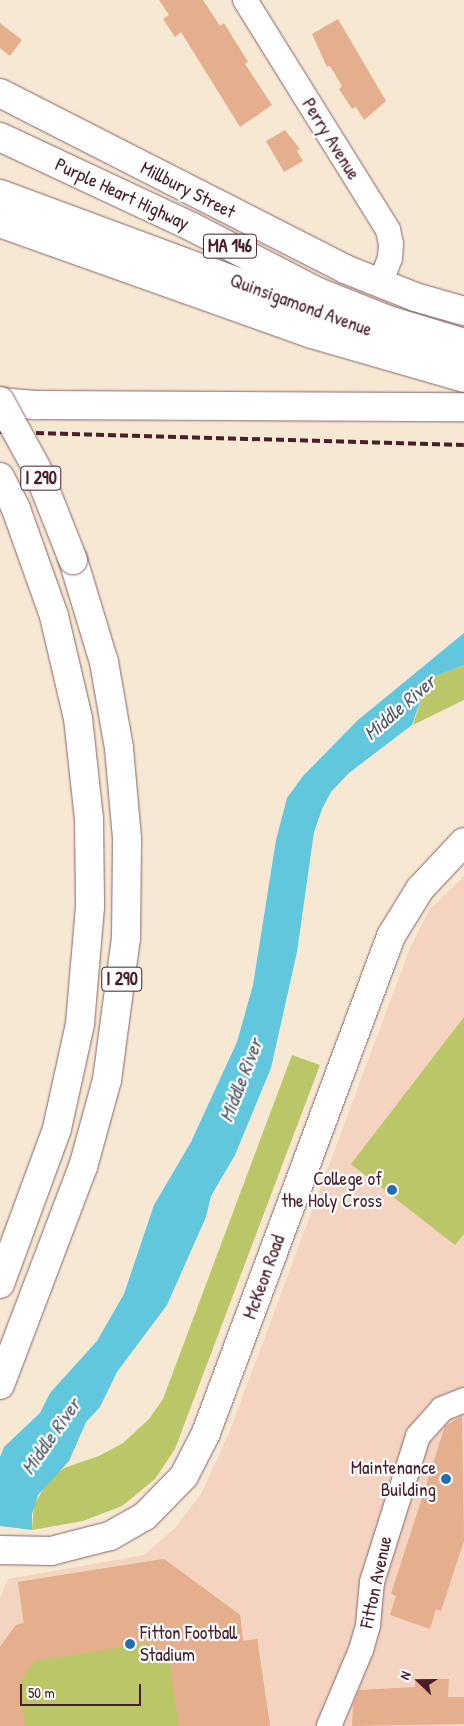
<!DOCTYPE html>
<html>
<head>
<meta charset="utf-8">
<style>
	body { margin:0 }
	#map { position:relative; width:464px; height:1726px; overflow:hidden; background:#f7e8d4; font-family:"Patrick Hand",sans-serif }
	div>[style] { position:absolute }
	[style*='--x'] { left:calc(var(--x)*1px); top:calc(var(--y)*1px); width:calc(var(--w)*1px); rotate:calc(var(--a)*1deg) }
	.built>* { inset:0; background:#f4d3c0 }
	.green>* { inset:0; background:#bac668 }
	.water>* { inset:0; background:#60c7dd }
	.building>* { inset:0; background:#e5af8d }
	.roads { filter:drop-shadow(0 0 1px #876566) drop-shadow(0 0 1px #876566) }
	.minor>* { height:24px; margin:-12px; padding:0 12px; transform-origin:12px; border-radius:12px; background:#fff }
	.major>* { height:28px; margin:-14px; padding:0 14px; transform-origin:14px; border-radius:14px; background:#fff }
	.highway>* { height:28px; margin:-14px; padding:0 14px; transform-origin:14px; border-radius:14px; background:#fff }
	.rail>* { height:4px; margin-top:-2px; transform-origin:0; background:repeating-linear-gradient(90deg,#4a1f2b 0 8px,transparent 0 12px) }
	.bridges { filter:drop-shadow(0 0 1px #876566) drop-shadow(0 0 1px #876566) }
	.highway-bridge>* { height:28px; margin:-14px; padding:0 14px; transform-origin:14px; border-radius:14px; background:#fff }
	.dots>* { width:14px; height:14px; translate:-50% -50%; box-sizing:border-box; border:2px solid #fff; border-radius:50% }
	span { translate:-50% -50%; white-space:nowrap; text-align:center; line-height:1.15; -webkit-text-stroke:4.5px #fff; paint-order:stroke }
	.shield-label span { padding:1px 4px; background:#fff; border:1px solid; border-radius:4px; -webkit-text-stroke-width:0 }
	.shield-label { font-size:18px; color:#4a1f2b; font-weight:700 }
	.street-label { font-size:19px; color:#4a1f2b }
	.poi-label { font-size:19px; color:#4a1f2b }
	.right { translate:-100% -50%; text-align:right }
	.left { translate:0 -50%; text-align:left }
	.water-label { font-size:20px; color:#525a69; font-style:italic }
	.north { position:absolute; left:394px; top:1656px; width:50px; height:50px; -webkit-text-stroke:4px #fff; paint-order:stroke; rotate:292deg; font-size:14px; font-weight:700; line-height:20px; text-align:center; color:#4a1f2b }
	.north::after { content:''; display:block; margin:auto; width:18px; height:22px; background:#4a1f2b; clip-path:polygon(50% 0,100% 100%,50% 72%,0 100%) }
	.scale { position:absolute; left:20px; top:1684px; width:121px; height:22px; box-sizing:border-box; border:2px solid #4a1f2b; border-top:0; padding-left:6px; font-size:15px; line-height:18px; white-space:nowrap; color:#4a1f2b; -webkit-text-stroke:4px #fff; paint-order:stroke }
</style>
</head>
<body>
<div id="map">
	<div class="built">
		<i style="clip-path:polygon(464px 876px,464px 1726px,0 1726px,0 1598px,8px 1579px,144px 1555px,174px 1529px,201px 1494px,229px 1433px,410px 948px,429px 910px)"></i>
	</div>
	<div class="green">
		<i style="clip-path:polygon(464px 665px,464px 700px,413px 725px,424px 691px,436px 676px)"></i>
		<i style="clip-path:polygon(464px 1017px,464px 1234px,455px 1245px,351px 1164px)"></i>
		<i style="clip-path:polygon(292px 1055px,320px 1065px,175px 1449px,155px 1479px,122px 1506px,83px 1521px,32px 1530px,34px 1505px,49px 1479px,64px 1468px,99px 1456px,123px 1443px,149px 1419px,163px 1399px)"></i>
		<i style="clip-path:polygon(164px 1559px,240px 1615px,243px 1641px,257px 1639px,270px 1726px,0 1726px,0 1647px,16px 1625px,24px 1623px,18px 1582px)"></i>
	</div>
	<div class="water">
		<i style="clip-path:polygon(464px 633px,464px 665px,436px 676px,424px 691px,412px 725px,349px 773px,331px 792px,322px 809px,314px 832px,297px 952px,271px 1068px,235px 1155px,211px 1196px,206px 1217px,167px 1305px,117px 1372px,100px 1407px,86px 1422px,69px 1461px,38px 1495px,32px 1514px,32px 1530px,0 1526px,0 1457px,4px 1447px,40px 1413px,50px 1393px,97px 1341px,124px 1294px,154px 1205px,191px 1142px,237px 1042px,253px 985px,276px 840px,287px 798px,303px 776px,358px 720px)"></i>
	</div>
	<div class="building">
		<i style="clip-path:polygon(159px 0,203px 0,220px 26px,224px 23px,248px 62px,245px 64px,272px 105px,240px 127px,181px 32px,175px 37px,163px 19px,169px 15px)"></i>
		<i style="clip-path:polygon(338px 19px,386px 101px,364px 120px,356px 107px,352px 109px,339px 89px,342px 86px,330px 66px,327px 67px,312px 34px)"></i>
		<i style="clip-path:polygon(0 23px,22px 40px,10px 56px,0 48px)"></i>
		<i style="clip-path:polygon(285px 130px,300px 149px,297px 151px,303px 161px,284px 172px,266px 141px)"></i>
		<i style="clip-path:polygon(462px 1416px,464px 1541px,441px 1611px,436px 1609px,430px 1629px,390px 1615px,396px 1596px,391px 1594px,445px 1426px)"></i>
		<i style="clip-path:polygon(164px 1559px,240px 1615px,243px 1641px,257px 1639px,270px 1726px,179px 1726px,169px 1658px,148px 1643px,35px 1661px,19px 1683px,25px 1726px,0 1726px,0 1647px,16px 1625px,24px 1624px,18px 1582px)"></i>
		<i style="clip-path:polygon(415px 1679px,449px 1679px,448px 1697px,464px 1697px,464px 1724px,352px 1726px,353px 1705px,359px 1690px,415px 1687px)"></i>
	</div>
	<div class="roads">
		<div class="minor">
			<i style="--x:245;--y:0;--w:271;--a:58.1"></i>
			<i style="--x:388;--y:230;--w:14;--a:78"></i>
			<i style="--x:391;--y:244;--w:14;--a:94"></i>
			<i style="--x:390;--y:258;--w:28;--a:111"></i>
			<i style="--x:329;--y:1726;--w:82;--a:-67.2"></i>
			<i style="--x:361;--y:1650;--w:26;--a:-74"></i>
			<i style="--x:368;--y:1625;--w:43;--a:-84.7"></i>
			<i style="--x:372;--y:1582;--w:153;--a:-72.5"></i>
			<i style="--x:418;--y:1436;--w:36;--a:-48"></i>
			<i style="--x:442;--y:1409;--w:24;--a:-22"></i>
		</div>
		<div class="major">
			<i style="--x:0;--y:93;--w:387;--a:27"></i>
			<i style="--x:345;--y:269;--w:75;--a:21.8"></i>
			<i style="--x:415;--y:297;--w:51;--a:15.9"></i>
			<i style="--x:0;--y:194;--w:380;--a:20.3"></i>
			<i style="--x:356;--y:326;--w:112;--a:14.5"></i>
			<i style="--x:0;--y:223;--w:331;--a:19.6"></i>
			<i style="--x:312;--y:334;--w:158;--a:16.1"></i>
			<i style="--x:0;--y:1550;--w:51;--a:1.1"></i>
			<i style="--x:51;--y:1551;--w:61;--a:-14.3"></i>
			<i style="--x:110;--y:1536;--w:40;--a:-29.7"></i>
			<i style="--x:145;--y:1516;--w:56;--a:-45.7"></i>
			<i style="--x:184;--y:1476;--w:48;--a:-62.9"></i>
			<i style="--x:206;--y:1433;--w:530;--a:-69.58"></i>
			<i style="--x:391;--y:936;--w:55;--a:-58.3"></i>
			<i style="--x:420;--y:889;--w:64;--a:-46.9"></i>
		</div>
		<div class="highway">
			<i style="--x:0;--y:137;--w:212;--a:25.1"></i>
			<i style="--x:192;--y:227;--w:142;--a:27.3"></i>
			<i style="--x:318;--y:292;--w:75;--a:21.8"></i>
			<i style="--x:388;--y:320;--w:79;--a:16.8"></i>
			<i style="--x:0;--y:402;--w:37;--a:5"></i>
			<i style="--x:37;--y:405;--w:427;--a:0.3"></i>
			<i style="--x:0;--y:477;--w:36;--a:63"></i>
			<i style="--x:16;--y:509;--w:114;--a:70.4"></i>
			<i style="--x:54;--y:616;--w:105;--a:76.8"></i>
			<i style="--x:78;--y:718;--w:102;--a:83.8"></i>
			<i style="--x:89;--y:819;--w:88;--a:89.3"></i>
			<i style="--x:90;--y:907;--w:117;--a:94.9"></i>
			<i style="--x:80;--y:1024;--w:107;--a:102.4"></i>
			<i style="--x:57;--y:1129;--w:165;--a:110.2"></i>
			<i style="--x:0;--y:1385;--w:233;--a:-69.2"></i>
			<i style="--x:83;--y:1167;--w:90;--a:-74.6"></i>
			<i style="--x:107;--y:1080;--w:143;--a:-82.4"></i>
			<i style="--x:126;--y:938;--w:100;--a:-89.4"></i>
			<i style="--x:127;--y:838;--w:90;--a:-95.1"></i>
			<i style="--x:119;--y:748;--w:87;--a:-99.9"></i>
			<i style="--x:104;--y:662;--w:107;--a:-106.9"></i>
		</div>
	</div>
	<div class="rail">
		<i style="--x:0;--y:432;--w:464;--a:1.6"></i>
	</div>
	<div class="bridges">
		<div class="highway-bridge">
			<i style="--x:0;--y:401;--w:77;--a:61.4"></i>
			<i style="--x:37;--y:469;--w:98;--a:68.4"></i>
		</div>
	</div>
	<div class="dots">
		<i style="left:392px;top:1190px;background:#1f6fb2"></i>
		<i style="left:446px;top:1479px;background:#1f6fb2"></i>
		<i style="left:130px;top:1644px;background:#1f6fb2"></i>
	</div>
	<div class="shield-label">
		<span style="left:230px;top:246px">MA 146</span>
		<span style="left:41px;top:478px">I 290</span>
		<span style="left:122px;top:979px">I 290</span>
	</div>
	<div class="street-label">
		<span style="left:331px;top:139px;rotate:58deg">Perry Avenue</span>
		<span style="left:188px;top:190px;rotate:27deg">Millbury Street</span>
		<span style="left:122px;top:194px;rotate:25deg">Purple Heart Highway</span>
		<span style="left:301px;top:305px;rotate:20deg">Quinsigamond Avenue</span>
		<span style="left:264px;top:1277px;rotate:-70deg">McKeon Road</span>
		<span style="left:376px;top:1582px;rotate:-78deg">Fitton Avenue</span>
	</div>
	<div class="poi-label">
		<span class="right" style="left:382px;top:1190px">College of<br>the Holy Cross</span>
		<span class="right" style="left:436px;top:1479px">Maintenance<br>Building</span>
		<span class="left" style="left:140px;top:1644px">Fitton Football<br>Stadium</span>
	</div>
	<div class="water-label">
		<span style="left:399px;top:707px;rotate:-41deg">Middle River</span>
		<span style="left:240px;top:1080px;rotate:-69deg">Middle River</span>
		<span style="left:50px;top:1436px;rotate:-55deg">Middle River</span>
	</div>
	<div class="north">N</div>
	<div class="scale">50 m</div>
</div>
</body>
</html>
